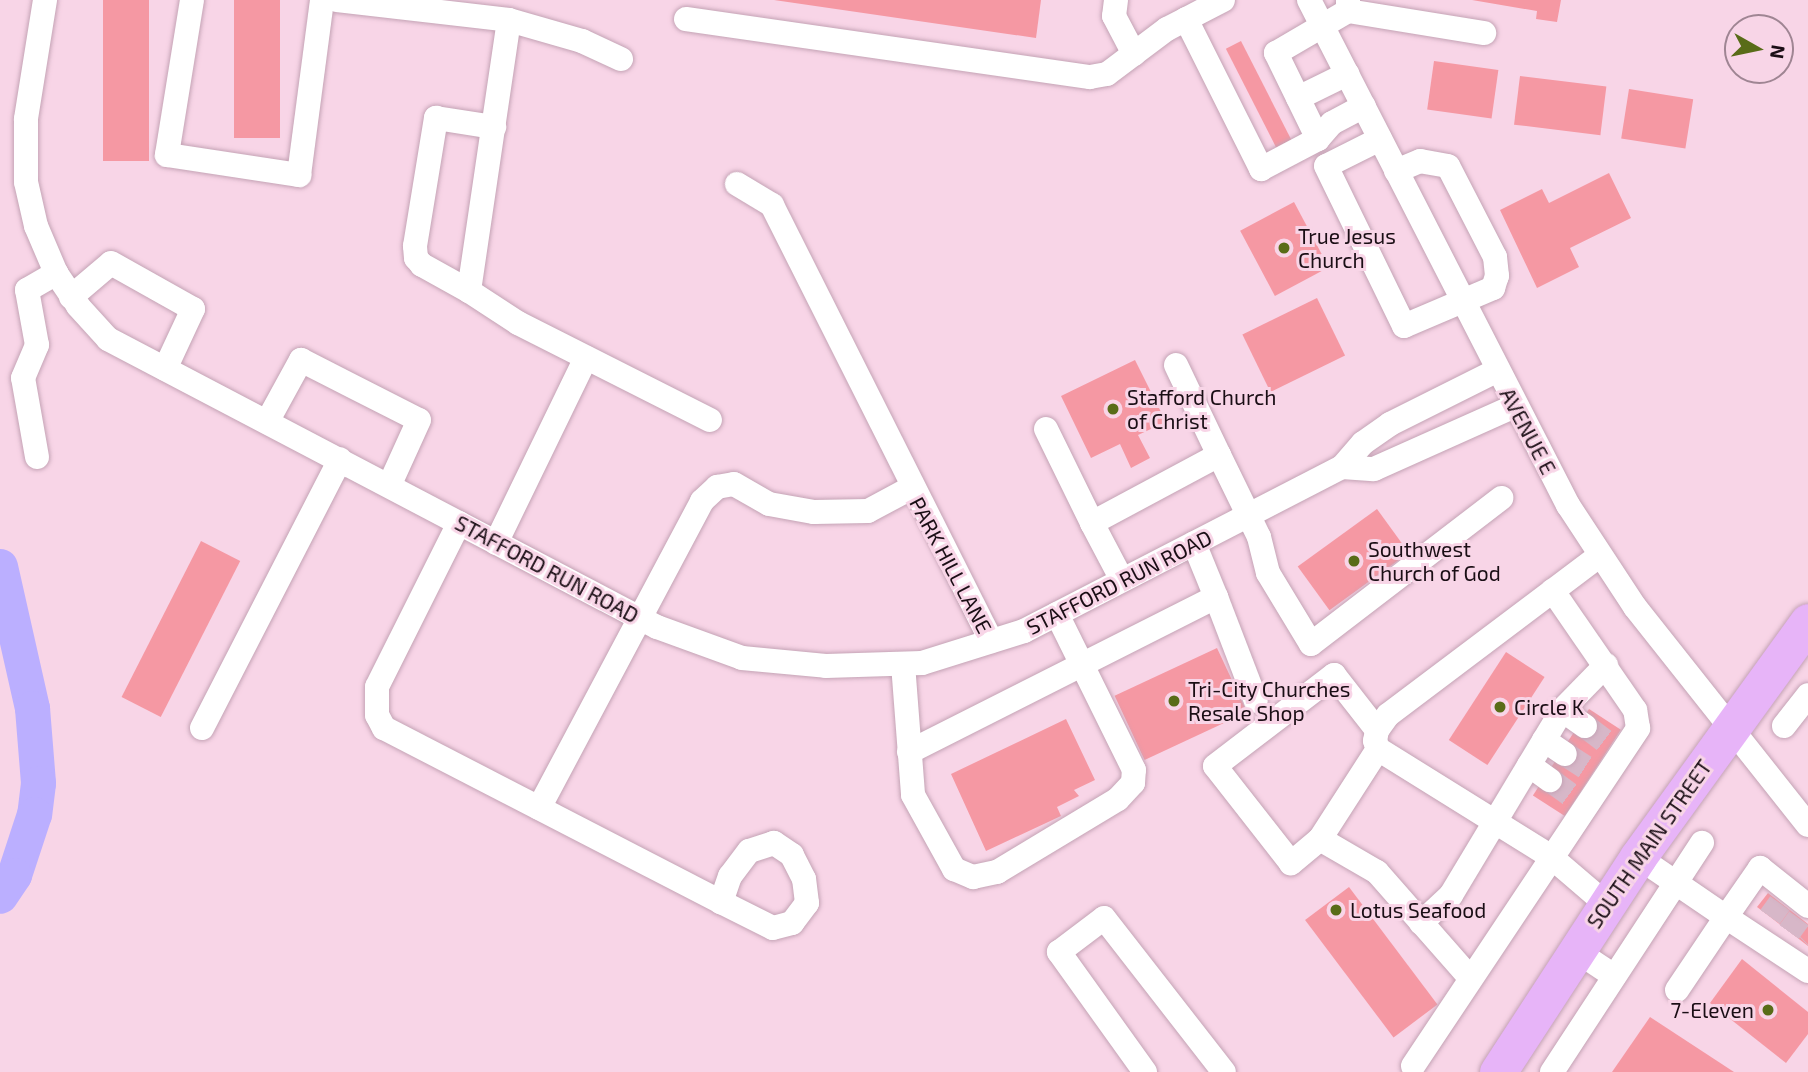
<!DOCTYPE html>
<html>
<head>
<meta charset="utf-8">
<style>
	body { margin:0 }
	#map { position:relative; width:1808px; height:1072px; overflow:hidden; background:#f8d5e7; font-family:"Exo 2",sans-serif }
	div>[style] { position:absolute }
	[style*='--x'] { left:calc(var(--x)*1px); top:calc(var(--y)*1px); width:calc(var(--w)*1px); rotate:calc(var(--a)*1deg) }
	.river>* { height:35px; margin:-17.5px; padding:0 17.5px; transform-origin:17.5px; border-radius:17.5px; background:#bbafff }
	.building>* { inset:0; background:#f598a3; transform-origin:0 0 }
	.minor-tunnel>* { height:24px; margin-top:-12px; transform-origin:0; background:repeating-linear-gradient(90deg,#d7b7c8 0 24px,transparent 0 36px) }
	.roads { filter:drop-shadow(0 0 2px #c4a3b5) drop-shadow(0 0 2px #c4a3b5) }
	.minor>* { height:24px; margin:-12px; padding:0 12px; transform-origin:12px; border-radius:12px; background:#fff }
	.highway>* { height:37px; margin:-18.5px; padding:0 18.5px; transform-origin:18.5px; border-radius:18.5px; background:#e7b4f8 }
	.dots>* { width:19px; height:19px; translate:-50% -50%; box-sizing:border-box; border:4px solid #f8d5e7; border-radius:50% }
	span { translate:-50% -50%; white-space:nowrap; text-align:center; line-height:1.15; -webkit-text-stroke:6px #f8d5e7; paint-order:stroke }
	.poi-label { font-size:21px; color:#1a0e15 }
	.left { translate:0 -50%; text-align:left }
	.right { translate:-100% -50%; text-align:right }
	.street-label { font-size:21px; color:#1a0e15 }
	.north { position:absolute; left:1724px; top:14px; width:70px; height:70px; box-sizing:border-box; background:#f8d5e7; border:2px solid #9f8593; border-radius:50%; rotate:99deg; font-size:19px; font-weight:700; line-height:28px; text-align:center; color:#1a0e15 }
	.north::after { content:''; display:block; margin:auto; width:24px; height:32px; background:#596c18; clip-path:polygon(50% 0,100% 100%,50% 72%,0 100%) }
</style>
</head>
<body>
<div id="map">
	<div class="river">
		<i style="--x:0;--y:566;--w:146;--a:77.3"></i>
		<i style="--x:32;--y:708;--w:75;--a:85.4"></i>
		<i style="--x:38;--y:783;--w:31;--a:97"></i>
		<i style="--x:34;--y:814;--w:64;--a:108.2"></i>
		<i style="--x:14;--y:875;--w:25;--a:124"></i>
	</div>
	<div class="building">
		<i style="left:103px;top:0;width:46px;height:161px"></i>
		<i style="left:234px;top:0;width:46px;height:138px"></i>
		<i style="clip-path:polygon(774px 0,1041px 0,1036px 38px)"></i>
		<i style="clip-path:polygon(1472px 0,1561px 0,1557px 22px,1536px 19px,1537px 11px)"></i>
		<i style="left:1241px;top:41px;width:113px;height:17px;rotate:63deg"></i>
		<i style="left:1434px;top:61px;width:65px;height:49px;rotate:8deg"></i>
		<i style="left:1520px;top:76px;width:87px;height:49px;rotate:7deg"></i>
		<i style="left:1629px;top:89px;width:65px;height:50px;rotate:9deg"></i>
		<i style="clip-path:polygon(1609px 173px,1631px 218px,1570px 248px,1579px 267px,1537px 288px,1500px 210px,1542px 189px,1549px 203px)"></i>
		<i style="left:1294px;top:202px;width:74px;height:61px;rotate:62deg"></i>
		<i style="left:1317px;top:298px;width:64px;height:83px;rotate:64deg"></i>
		<i style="clip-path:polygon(1135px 360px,1166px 422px,1138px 435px,1150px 458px,1131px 468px,1120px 444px,1091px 458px,1061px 396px)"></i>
		<i style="left:1377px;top:509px;width:54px;height:98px;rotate:54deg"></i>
		<i style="left:201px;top:541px;width:44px;height:175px;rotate:27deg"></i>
		<i style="left:1217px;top:648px;width:71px;height:113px;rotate:65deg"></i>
		<i style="left:1506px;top:652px;width:46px;height:105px;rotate:33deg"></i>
		<i style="left:1589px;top:709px;width:38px;height:103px;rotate:33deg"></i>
		<i style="clip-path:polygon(1066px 719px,1095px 780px,1074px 790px,1079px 796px,1057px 807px,1061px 816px,986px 851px,951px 774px)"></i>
		<i style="left:1349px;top:887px;width:147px;height:55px;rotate:53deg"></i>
		<i style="clip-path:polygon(1768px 893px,1808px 924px,1808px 946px,1757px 907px)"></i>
		<i style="clip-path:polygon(1742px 959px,1808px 1012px,1808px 1034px,1786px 1063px,1710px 1003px)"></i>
		<i style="clip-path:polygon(1650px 1017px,1734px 1072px,1612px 1072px)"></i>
	</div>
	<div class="minor-tunnel">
		<i style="--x:1585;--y:726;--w:30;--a:37"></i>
		<i style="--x:1565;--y:754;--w:30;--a:33"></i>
		<i style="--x:1550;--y:780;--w:27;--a:36"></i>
		<i style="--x:1770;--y:917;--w:17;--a:-54"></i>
		<i style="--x:1789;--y:932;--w:17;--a:-54"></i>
		<i style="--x:1807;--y:945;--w:1;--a:-45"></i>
	</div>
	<div class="roads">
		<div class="minor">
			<i style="--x:45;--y:0;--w:121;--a:99.1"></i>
			<i style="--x:26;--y:119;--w:63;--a:90"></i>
			<i style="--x:26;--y:182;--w:45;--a:77.2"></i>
			<i style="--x:36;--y:226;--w:51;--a:66.9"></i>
			<i style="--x:56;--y:273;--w:40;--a:56"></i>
			<i style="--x:78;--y:306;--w:45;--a:47.7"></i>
			<i style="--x:108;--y:339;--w:620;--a:27.68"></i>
			<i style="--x:657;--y:627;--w:90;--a:20"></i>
			<i style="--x:742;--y:658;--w:84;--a:5.4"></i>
			<i style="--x:826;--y:666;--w:96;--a:-1.8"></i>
			<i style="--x:922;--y:663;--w:107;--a:-17.4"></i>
			<i style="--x:1024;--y:631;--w:358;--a:-27.3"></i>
			<i style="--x:1342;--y:467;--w:32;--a:-49"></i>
			<i style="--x:1363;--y:443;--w:33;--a:-35"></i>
			<i style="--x:1390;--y:424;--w:119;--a:-26.6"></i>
			<i style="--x:192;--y:0;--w:157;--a:99.2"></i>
			<i style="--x:167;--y:155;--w:134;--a:8.6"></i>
			<i style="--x:299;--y:175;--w:177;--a:-82.5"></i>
			<i style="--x:337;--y:0;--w:173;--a:6.6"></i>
			<i style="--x:509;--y:20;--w:76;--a:16"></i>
			<i style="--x:582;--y:41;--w:43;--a:24.8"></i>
			<i style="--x:1116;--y:0;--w:16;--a:97"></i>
			<i style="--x:1114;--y:16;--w:43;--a:62.2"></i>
			<i style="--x:1309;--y:0;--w:568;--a:62.85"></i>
			<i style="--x:1568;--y:505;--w:122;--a:56.7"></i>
			<i style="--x:1635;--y:607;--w:278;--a:51.6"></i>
			<i style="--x:1348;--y:11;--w:138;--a:9.2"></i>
			<i style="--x:686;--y:19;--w:408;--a:8.2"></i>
			<i style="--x:1090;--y:77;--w:17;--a:-10"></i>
			<i style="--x:1107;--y:74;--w:75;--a:-36.9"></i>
			<i style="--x:1167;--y:29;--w:63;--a:-27.4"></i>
			<i style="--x:1186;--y:19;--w:168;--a:63.4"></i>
			<i style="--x:1261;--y:169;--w:64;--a:-27.8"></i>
			<i style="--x:1318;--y:139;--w:21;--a:-49"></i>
			<i style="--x:1332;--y:123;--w:36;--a:-28"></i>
			<i style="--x:509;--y:20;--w:274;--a:98.4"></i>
			<i style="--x:469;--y:291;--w:59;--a:33.1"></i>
			<i style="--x:518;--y:323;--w:215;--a:26.8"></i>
			<i style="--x:1298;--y:98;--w:55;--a:-26.1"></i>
			<i style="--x:1318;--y:139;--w:96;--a:-116"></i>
			<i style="--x:1276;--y:53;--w:83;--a:-30.3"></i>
			<i style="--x:1348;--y:11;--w:11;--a:-90"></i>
			<i style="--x:1380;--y:139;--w:60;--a:153.4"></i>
			<i style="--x:1326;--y:166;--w:178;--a:64"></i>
			<i style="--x:1404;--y:326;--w:97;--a:-23.1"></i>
			<i style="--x:1493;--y:288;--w:13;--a:-72"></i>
			<i style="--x:1497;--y:276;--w:19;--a:-96"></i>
			<i style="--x:1495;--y:257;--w:102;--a:-117.3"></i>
			<i style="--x:1448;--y:166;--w:28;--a:-170"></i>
			<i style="--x:1420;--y:161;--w:26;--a:157"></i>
			<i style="--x:737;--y:184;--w:41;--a:31"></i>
			<i style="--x:772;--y:205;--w:488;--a:63.3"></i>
			<i style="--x:469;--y:291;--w:54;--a:-151"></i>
			<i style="--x:422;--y:265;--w:9;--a:-131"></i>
			<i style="--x:416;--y:258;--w:12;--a:-95"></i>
			<i style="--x:415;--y:246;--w:130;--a:-80.7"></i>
			<i style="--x:436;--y:118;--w:59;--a:8.8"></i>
			<i style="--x:71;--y:297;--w:52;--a:-40.4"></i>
			<i style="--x:111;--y:263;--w:94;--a:29.3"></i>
			<i style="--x:193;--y:309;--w:66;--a:115"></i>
			<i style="--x:1176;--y:365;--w:100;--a:64.5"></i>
			<i style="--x:267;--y:422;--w:71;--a:-61.3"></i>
			<i style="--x:301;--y:360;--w:132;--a:27"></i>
			<i style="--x:419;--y:420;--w:72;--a:114.4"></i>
			<i style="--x:1046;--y:429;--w:105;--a:63.9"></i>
			<i style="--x:37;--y:457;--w:80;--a:-100"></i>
			<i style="--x:23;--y:378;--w:36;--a:-67"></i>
			<i style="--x:37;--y:345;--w:56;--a:-100.3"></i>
			<i style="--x:27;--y:290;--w:34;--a:-30"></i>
			<i style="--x:1342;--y:467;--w:32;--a:4"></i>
			<i style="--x:1374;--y:469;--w:154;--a:-24.1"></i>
			<i style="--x:459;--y:523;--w:183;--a:116.6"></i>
			<i style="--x:377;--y:687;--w:28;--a:90"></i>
			<i style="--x:377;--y:715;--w:15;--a:62"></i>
			<i style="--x:384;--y:728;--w:379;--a:27.3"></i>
			<i style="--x:721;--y:902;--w:58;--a:26.6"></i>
			<i style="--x:773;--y:928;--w:20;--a:-15"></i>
			<i style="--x:792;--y:923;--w:25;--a:-53"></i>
			<i style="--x:807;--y:903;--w:24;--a:-97"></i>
			<i style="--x:804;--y:879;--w:27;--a:-117"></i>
			<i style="--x:792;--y:855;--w:22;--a:-146"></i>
			<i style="--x:774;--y:843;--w:26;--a:162"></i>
			<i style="--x:749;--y:851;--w:31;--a:127"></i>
			<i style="--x:730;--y:876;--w:28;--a:109"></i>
			<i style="--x:496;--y:543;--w:206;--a:-64.1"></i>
			<i style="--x:1599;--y:556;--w:264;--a:143"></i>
			<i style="--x:1388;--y:715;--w:19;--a:126"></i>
			<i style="--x:1377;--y:730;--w:11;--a:100"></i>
			<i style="--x:1375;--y:741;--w:9;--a:69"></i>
			<i style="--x:1378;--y:749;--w:203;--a:31.9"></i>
			<i style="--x:1550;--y:856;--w:74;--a:40.6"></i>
			<i style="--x:1122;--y:580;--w:64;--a:-117.8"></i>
			<i style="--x:1092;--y:523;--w:144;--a:-28.2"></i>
			<i style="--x:1219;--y:455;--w:91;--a:64"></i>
			<i style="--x:1259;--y:537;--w:37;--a:76"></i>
			<i style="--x:1268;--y:573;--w:83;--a:58.8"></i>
			<i style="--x:1311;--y:644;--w:240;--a:-37.5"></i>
			<i style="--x:1216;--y:597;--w:111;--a:69"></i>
			<i style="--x:903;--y:664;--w:131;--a:85.6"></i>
			<i style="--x:913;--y:795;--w:85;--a:61"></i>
			<i style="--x:954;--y:869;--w:21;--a:23"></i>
			<i style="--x:973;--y:877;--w:25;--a:-12"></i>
			<i style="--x:997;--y:872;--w:141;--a:-31.1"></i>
			<i style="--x:1118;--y:799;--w:22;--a:-47"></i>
			<i style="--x:1133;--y:783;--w:13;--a:-86"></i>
			<i style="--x:1134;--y:770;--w:174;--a:-116.3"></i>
			<i style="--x:1562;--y:710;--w:28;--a:35"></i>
			<i style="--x:1784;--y:726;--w:39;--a:-52"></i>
			<i style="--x:202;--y:728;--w:302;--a:-62.8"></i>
			<i style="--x:1544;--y:740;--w:25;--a:34"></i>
			<i style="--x:1378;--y:749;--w:107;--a:122.8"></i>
			<i style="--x:1320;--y:839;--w:66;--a:30.1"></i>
			<i style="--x:1377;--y:872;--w:141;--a:48.7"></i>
			<i style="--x:909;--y:752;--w:344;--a:-26.8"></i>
			<i style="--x:1216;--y:597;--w:58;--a:-112.2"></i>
			<i style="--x:1529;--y:765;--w:26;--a:36"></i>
			<i style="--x:539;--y:808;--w:348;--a:-62"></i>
			<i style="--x:702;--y:501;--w:21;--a:-43"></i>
			<i style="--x:717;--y:487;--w:17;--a:-10"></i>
			<i style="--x:734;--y:484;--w:40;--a:29.7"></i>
			<i style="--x:769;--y:504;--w:46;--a:10.1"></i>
			<i style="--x:814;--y:512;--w:54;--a:-1.1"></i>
			<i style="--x:868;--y:511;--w:49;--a:-28.1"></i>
			<i style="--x:1320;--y:839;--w:38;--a:140"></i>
			<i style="--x:1291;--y:863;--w:123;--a:-128.1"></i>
			<i style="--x:1215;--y:766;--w:150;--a:-37.4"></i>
			<i style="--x:1334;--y:675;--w:70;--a:52"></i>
			<i style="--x:1638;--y:857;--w:107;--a:34.3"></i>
			<i style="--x:1726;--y:917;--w:60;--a:-55.2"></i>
			<i style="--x:1760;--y:868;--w:61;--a:38.4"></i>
			<i style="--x:1421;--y:923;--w:41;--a:-43"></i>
			<i style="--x:1451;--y:895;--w:216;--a:-59"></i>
			<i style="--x:1562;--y:710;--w:63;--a:-45.6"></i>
			<i style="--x:1575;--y:950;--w:47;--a:33.7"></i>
			<i style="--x:1677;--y:990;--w:88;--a:-56.1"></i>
			<i style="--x:1726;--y:917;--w:98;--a:33.4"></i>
			<i style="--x:1413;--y:1066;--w:406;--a:-56.3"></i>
			<i style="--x:1638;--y:728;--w:18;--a:-99"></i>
			<i style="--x:1635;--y:710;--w:145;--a:-124.6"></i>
			<i style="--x:1145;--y:1072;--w:148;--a:-125.6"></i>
			<i style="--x:1059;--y:952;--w:56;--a:-37.1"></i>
			<i style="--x:1104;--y:918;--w:195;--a:52.1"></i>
			<i style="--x:1552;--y:1072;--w:274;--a:-56.8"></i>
		</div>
		<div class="highway">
			<i style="--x:1498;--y:1072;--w:257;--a:-56.9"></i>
			<i style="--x:1638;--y:857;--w:290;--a:-54.1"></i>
		</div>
	</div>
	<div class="dots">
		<i style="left:1284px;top:248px;background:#596c18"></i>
		<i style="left:1113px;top:409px;background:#596c18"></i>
		<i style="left:1354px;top:561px;background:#596c18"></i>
		<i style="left:1174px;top:701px;background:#596c18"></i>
		<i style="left:1500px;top:707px;background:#596c18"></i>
		<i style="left:1336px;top:910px;background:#596c18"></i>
		<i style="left:1768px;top:1010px;background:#596c18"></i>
	</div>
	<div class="poi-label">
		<span class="left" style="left:1298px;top:248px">True Jesus<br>Church</span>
		<span class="left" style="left:1127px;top:409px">Stafford Church<br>of Christ</span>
		<span class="left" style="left:1368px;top:561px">Southwest<br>Church of God</span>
		<span class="left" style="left:1188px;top:701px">Tri-City Churches<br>Resale Shop</span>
		<span class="left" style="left:1514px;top:707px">Circle K</span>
		<span class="left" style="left:1350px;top:910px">Lotus Seafood</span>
		<span class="right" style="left:1754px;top:1010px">7-Eleven</span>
	</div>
	<div class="street-label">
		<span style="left:1528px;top:431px;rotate:62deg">AVENUE E</span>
		<span style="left:951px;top:565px;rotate:62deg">PARK HILL LANE</span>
		<span style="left:547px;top:569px;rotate:28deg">STAFFORD RUN ROAD</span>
		<span style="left:1119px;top:582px;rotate:-27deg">STAFFORD RUN ROAD</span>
		<span style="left:1649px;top:844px;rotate:-55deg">SOUTH MAIN STREET</span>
	</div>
	<div class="north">N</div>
</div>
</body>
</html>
